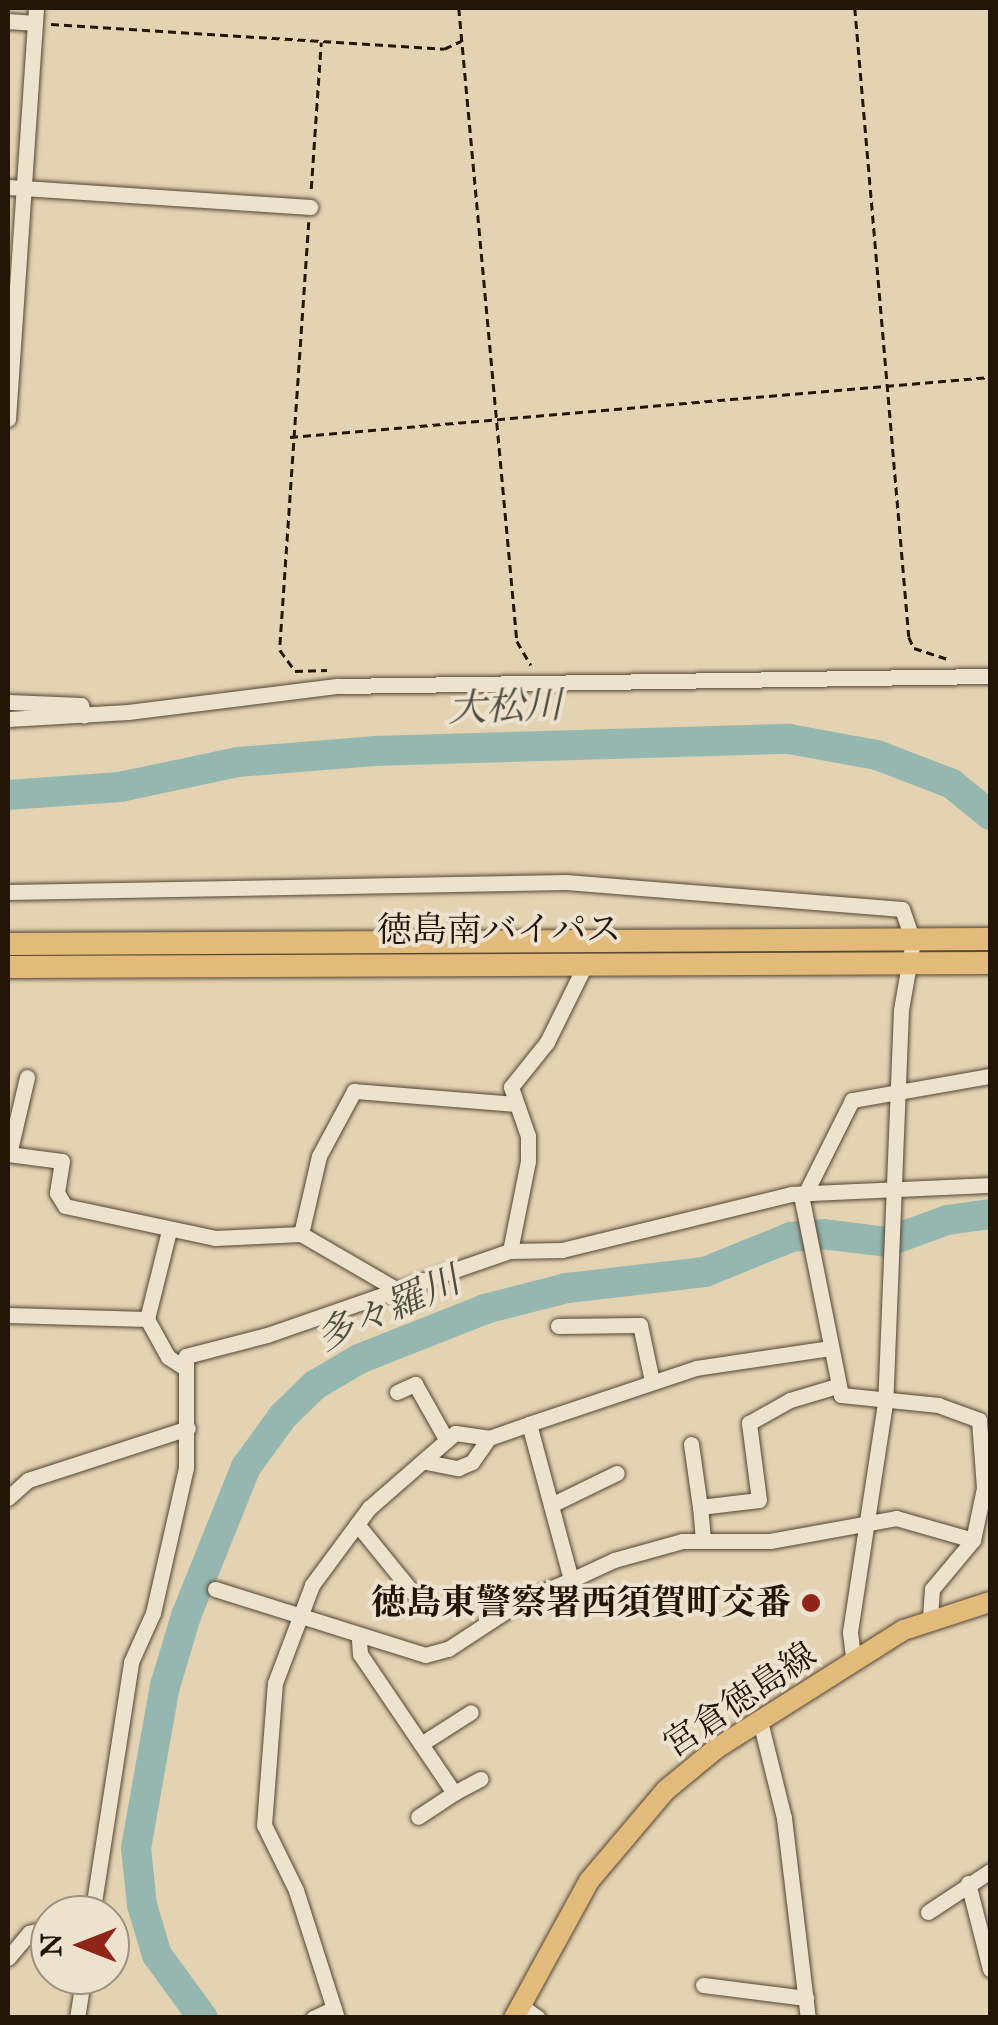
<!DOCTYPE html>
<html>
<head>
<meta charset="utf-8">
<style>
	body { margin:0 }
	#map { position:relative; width:998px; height:2025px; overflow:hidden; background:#e3d3b3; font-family:"IM FELL Great Primer","Noto Serif JP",serif }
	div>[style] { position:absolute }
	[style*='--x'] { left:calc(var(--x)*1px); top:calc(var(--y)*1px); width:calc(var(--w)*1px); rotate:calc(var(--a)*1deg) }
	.river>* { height:30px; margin:-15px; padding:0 15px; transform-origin:15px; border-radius:15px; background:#95b7af }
	.path>* { height:2.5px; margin-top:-1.25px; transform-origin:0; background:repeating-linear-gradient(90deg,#241607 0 8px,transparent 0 13px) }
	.roads { filter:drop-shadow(0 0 2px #544532) drop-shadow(0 0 2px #544532) }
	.minor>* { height:15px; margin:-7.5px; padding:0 7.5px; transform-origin:7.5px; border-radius:7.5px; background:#ede2ce }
	.major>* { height:20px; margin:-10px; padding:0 10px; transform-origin:10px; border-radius:10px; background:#e2ba7a }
	.highway>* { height:22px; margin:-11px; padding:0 11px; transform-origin:11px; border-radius:11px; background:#e2ba7a }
	.dots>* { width:28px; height:28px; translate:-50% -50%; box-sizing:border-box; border:5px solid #ede2ce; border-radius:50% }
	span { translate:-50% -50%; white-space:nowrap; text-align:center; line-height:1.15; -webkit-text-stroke:8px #ede2ce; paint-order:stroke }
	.street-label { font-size:35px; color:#241607 }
	.poi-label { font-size:35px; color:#241607; font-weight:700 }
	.right { translate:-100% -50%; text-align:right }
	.water-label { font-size:38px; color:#4c4e42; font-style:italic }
	.frame { position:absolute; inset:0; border:10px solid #241607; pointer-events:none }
	.north { position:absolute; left:30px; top:1895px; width:100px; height:100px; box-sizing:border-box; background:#ede2ce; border:2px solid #9d907e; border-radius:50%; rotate:270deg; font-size:28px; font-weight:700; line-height:40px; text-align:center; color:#241607 }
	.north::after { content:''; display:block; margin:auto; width:35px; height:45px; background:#8f2418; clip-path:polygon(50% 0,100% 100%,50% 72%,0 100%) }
</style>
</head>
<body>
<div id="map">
	<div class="river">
		<i style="--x:8;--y:795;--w:112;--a:-4.1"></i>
		<i style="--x:120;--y:787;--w:121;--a:-12"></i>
		<i style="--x:238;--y:762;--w:136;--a:-4.6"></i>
		<i style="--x:374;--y:751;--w:415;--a:-1.7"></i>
		<i style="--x:789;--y:739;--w:89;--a:10.3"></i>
		<i style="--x:877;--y:755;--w:80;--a:21.1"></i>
		<i style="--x:952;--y:784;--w:49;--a:39.2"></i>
		<i style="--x:203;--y:2018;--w:78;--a:-126.1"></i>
		<i style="--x:157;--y:1955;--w:52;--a:-106.7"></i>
		<i style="--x:142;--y:1905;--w:57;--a:-96"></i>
		<i style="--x:136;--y:1848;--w:165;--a:-79.9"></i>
		<i style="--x:165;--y:1686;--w:73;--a:-73.3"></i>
		<i style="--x:186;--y:1616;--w:161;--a:-68.1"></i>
		<i style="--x:246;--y:1467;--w:63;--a:-54"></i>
		<i style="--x:283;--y:1416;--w:45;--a:-44.1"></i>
		<i style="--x:315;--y:1385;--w:51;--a:-30.6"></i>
		<i style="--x:359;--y:1359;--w:136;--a:-21.6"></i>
		<i style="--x:485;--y:1309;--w:85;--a:-14.4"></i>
		<i style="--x:567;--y:1288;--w:139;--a:-6.6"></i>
		<i style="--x:705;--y:1272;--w:93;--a:-22.1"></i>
		<i style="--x:791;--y:1237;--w:32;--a:-5"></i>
		<i style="--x:823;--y:1234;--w:64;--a:7.1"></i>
		<i style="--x:887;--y:1242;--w:64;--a:-20.1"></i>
		<i style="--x:947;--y:1220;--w:43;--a:-7.9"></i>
	</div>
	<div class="path">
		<i style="--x:459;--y:8;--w:636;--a:84.76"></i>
		<i style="--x:517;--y:641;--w:28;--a:60"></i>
		<i style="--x:855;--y:8;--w:631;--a:85.09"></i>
		<i style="--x:909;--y:637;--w:12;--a:66"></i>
		<i style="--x:914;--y:648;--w:38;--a:18"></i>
		<i style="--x:51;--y:24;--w:394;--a:3.6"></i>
		<i style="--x:444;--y:49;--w:19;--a:-25"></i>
		<i style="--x:311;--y:189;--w:147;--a:-86.1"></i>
		<i style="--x:309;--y:222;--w:429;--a:93.9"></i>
		<i style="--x:280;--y:650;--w:26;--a:54"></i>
		<i style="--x:295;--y:671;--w:32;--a:-2"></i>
		<i style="--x:290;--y:437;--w:703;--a:-4.9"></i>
	</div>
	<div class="roads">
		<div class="minor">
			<i style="--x:8;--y:21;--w:27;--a:4"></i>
			<i style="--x:8;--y:187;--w:303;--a:3.8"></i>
			<i style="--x:8;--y:419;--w:412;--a:-86.1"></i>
			<i style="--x:8;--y:702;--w:73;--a:2.4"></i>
			<i style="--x:81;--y:705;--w:11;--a:75"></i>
			<i style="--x:8;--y:719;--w:120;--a:-3.3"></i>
			<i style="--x:128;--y:712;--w:212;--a:-7.1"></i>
			<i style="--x:338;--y:686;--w:652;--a:-0.88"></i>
			<i style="--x:8;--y:892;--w:558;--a:-1.03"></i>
			<i style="--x:566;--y:882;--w:337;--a:4.6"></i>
			<i style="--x:902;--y:909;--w:34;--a:71"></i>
			<i style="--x:913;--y:941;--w:70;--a:99.9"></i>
			<i style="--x:901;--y:1010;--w:393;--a:92.3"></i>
			<i style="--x:885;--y:1403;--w:232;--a:98.7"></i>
			<i style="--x:850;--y:1632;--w:31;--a:83"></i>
			<i style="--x:8;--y:1154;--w:54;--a:7.4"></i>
			<i style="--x:62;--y:1161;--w:32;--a:99"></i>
			<i style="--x:57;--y:1193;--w:15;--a:58"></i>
			<i style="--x:65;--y:1206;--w:153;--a:12"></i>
			<i style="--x:215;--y:1238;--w:86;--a:-2.7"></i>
			<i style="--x:301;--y:1234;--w:110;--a:30.1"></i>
			<i style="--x:9;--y:1154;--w:79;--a:-76.8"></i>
			<i style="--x:806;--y:1192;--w:103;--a:-63.4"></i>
			<i style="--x:852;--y:1100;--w:140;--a:-9.9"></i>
			<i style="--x:801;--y:1195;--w:204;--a:78.7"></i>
			<i style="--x:841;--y:1395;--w:98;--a:5.9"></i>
			<i style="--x:938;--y:1405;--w:44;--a:20.1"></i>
			<i style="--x:979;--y:1420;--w:68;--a:85.8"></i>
			<i style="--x:984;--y:1488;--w:53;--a:101.9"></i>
			<i style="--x:301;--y:1234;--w:80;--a:-77"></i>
			<i style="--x:319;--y:1156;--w:74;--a:-61.7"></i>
			<i style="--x:354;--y:1091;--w:161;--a:4.6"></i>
			<i style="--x:510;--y:1251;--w:92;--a:-78.7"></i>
			<i style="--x:528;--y:1161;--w:25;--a:-90"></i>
			<i style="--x:528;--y:1136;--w:52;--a:-109.1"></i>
			<i style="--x:511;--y:1087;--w:58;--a:-51.3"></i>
			<i style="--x:547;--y:1042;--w:86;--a:-63.7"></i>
			<i style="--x:8;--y:1315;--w:139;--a:1.6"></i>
			<i style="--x:147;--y:1319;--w:43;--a:61.1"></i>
			<i style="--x:168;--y:1357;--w:17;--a:33"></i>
			<i style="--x:147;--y:1319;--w:91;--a:-76"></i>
			<i style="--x:558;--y:1326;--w:82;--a:-0.7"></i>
			<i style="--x:640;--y:1325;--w:57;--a:77.9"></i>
			<i style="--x:830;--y:1348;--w:135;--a:171.5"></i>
			<i style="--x:696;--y:1368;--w:176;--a:161.5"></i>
			<i style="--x:529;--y:1424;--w:162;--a:74.9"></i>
			<i style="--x:571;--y:1580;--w:47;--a:-24.9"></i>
			<i style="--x:614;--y:1560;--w:71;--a:-15.6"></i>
			<i style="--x:682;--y:1541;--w:88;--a:0"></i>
			<i style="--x:770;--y:1541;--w:128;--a:-10.3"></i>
			<i style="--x:896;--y:1518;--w:80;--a:15.9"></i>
			<i style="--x:973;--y:1540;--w:64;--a:129.9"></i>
			<i style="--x:932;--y:1589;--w:28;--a:94"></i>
			<i style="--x:397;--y:1392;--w:20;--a:-24"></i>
			<i style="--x:415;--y:1384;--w:63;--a:60.6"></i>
			<i style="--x:691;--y:1444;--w:64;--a:81.9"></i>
			<i style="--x:426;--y:1462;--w:33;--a:11"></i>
			<i style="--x:458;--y:1468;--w:15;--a:-23"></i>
			<i style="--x:472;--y:1462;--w:29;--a:-55"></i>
			<i style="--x:489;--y:1438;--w:42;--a:-19.3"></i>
			<i style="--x:8;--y:1498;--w:27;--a:-42"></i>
			<i style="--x:28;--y:1480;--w:168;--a:-18"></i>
			<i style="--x:551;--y:1505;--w:73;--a:-25.9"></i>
			<i style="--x:357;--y:1524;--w:89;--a:50.9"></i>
			<i style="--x:703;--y:1540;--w:33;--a:-95"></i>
			<i style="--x:700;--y:1507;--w:59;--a:-6.8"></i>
			<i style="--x:759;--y:1500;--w:78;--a:-97.4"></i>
			<i style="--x:749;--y:1423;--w:47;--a:-29.3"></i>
			<i style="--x:790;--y:1400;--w:49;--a:-16.6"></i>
			<i style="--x:215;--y:1589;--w:220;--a:17.4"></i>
			<i style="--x:425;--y:1655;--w:24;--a:-15"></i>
			<i style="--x:448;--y:1649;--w:90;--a:-33.2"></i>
			<i style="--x:523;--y:1600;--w:52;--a:-22.6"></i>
			<i style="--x:359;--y:1640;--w:14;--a:86"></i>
			<i style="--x:360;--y:1654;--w:168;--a:55.9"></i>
			<i style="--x:454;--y:1793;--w:43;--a:146.3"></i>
			<i style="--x:760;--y:1721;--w:100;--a:76.1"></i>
			<i style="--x:784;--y:1818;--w:201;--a:83.2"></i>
			<i style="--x:421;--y:1744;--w:59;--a:-32.6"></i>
			<i style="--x:454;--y:1793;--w:30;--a:-28"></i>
			<i style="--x:968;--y:1883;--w:89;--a:75.7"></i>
			<i style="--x:928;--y:1912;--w:74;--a:-33.5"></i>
			<i style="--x:92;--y:1915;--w:256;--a:-81.2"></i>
			<i style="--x:131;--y:1662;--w:54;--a:-65.8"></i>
			<i style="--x:153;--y:1613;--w:149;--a:-77.2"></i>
			<i style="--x:186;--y:1468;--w:112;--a:-90"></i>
			<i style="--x:186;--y:1356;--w:84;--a:-14.5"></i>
			<i style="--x:267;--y:1335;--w:257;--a:-19.1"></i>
			<i style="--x:510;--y:1251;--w:52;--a:-1.1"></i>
			<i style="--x:562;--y:1250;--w:236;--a:-13.7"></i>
			<i style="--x:791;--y:1194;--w:199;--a:-2.6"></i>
			<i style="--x:8;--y:1958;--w:33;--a:-50"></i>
			<i style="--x:29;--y:1933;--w:22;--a:-16"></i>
			<i style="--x:703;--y:1985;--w:104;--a:7.2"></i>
			<i style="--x:520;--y:2005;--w:22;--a:36"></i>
			<i style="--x:77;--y:2018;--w:44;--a:-80.8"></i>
			<i style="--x:313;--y:2018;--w:23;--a:-25"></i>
			<i style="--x:337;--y:2018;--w:134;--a:-107.8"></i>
			<i style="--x:296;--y:1890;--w:72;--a:-116.2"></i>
			<i style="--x:264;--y:1825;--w:142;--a:-85.6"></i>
			<i style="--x:275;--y:1683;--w:105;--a:-69.3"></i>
			<i style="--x:312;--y:1585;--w:96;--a:-53.5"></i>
			<i style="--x:369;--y:1508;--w:114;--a:-41.1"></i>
			<i style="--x:455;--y:1433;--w:34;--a:8"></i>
		</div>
		<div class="major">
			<i style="--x:514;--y:2018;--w:156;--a:-61.3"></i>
			<i style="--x:589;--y:1881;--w:119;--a:-49.8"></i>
			<i style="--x:666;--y:1790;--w:66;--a:-39.5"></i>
			<i style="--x:717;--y:1748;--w:221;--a:-32.3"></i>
			<i style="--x:904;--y:1630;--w:90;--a:-18"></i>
		</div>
		<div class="highway">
			<i style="--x:8;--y:944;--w:982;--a:-0.29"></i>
			<i style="--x:8;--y:967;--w:982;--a:-0.23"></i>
		</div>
	</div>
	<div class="dots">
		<i style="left:811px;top:1603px;background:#8f2418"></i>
	</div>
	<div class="street-label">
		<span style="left:499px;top:930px">徳島南バイパス</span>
		<span style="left:740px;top:1700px;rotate:-34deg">宮倉徳島線</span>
	</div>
	<div class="poi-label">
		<span class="right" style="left:791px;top:1603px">徳島東警察署西須賀町交番</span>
	</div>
	<div class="water-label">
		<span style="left:505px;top:707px;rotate:-2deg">大松川</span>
		<span style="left:388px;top:1309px;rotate:-24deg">多々羅川</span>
	</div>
	<div class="frame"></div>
	<div class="north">N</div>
</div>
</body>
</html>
